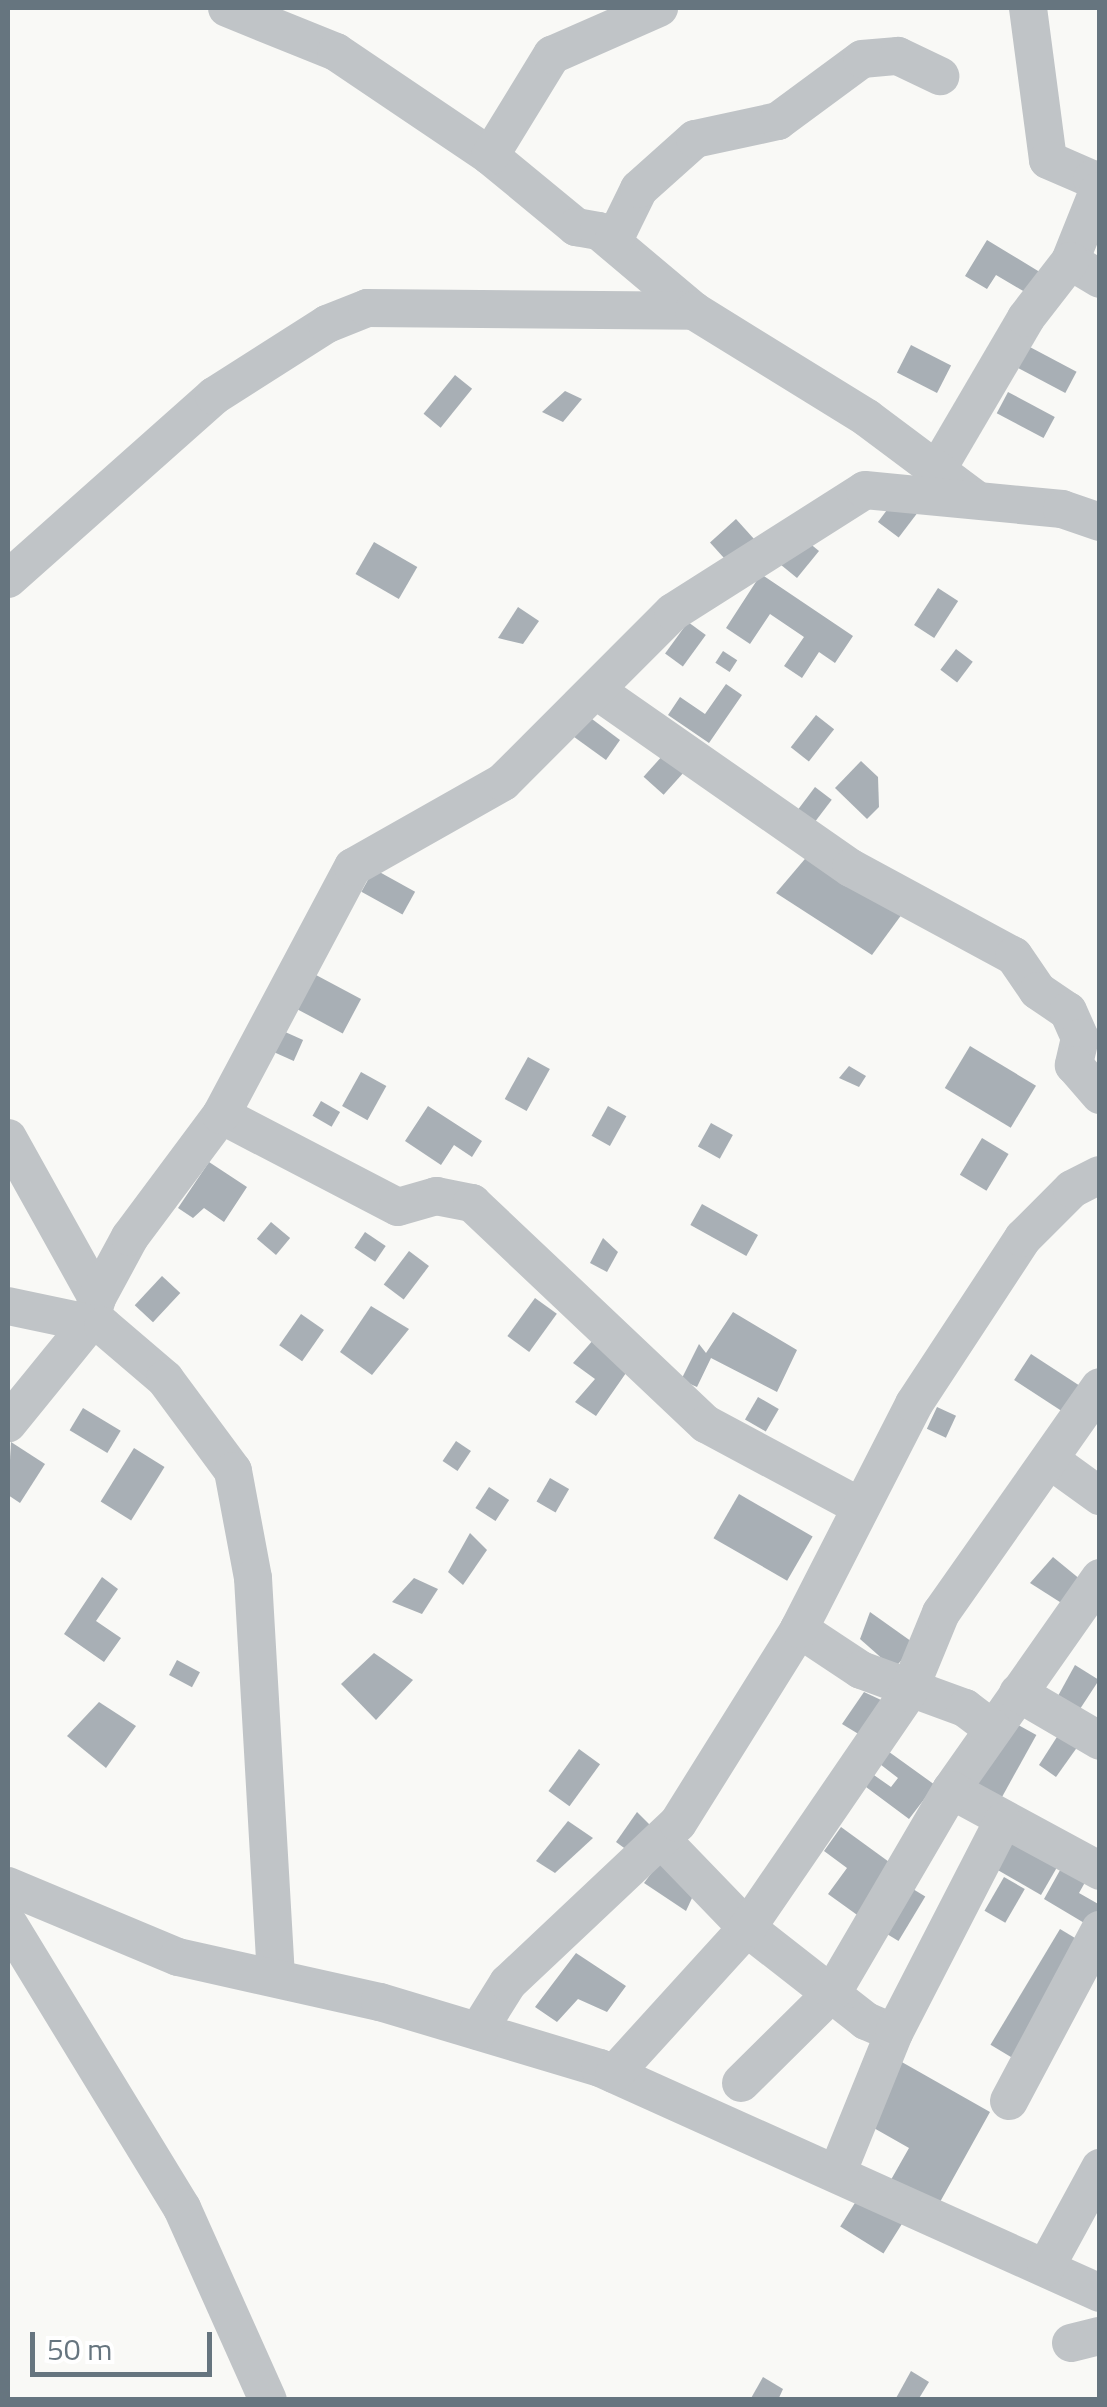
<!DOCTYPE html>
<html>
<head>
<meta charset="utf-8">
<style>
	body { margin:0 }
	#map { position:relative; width:1107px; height:2407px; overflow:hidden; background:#f9f9f6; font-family:"Titillium Web",sans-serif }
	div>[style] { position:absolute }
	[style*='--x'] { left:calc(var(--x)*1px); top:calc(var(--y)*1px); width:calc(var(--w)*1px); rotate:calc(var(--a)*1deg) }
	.building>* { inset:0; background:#a8afb5; transform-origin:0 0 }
	.minor>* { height:38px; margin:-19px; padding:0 19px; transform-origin:19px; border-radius:19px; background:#c0c4c7 }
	span { translate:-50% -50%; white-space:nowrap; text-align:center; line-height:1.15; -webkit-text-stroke:10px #fff; paint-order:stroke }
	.frame { position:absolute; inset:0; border:10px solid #66757f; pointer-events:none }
	.scale { position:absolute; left:30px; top:2332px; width:182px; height:45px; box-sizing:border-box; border:5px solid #66757f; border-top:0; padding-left:12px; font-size:30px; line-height:35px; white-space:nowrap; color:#66757f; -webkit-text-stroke:8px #fff; paint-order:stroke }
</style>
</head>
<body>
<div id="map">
	<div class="building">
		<i style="clip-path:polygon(987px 240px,1043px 274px,1030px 295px,996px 275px,987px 289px,965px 276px)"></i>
		<i style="left:911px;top:345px;width:45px;height:31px;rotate:27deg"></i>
		<i style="left:1028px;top:346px;width:55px;height:24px;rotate:28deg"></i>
		<i style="left:455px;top:375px;width:22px;height:50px;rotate:39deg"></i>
		<i style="clip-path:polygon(565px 391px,582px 399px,563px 422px,542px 412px)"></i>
		<i style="left:1008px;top:392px;width:53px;height:24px;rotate:28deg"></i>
		<i style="left:896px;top:498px;width:26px;height:30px;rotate:37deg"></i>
		<i style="left:736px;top:519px;width:31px;height:35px;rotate:48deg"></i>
		<i style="left:374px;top:542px;width:50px;height:37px;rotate:30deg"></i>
		<i style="clip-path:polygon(808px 542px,819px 551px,797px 578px,775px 560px)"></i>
		<i style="clip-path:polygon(761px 574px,853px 636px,835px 663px,819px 652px,802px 678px,784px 666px,804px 637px,770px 614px,750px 644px,726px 628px)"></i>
		<i style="left:938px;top:588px;width:24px;height:44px;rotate:33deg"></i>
		<i style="clip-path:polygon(518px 607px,539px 621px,523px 644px,498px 638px)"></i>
		<i style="left:688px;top:622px;width:22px;height:39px;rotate:36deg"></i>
		<i style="left:956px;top:649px;width:21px;height:26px;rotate:37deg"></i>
		<i style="left:723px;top:651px;width:17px;height:14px;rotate:33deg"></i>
		<i style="clip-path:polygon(726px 684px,742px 695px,709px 743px,668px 715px,680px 697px,705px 714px)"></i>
		<i style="left:816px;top:715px;width:23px;height:41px;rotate:38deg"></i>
		<i style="clip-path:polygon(592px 719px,620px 740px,606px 760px,570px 734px)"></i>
		<i style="left:673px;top:744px;width:27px;height:44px;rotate:42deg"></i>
		<i style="clip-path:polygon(861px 761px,878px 777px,879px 807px,867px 819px,835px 788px)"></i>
		<i style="left:815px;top:787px;width:21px;height:30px;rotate:37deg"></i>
		<i style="clip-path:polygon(810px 853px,905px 910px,872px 955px,776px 893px)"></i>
		<i style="left:374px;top:869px;width:47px;height:26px;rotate:29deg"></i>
		<i style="left:316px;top:975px;width:51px;height:39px;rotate:28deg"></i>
		<i style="left:283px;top:1031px;width:22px;height:23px;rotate:24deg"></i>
		<i style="left:970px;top:1046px;width:77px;height:49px;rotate:31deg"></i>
		<i style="left:528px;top:1057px;width:25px;height:48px;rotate:29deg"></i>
		<i style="clip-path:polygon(849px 1066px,866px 1076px,859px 1087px,839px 1078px)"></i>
		<i style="left:361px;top:1072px;width:29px;height:39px;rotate:29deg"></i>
		<i style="left:321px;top:1101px;width:22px;height:17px;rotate:30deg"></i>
		<i style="clip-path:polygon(428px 1106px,482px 1141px,472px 1157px,454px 1145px,441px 1165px,405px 1141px)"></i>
		<i style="left:608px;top:1106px;width:21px;height:34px;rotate:29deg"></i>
		<i style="left:711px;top:1123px;width:25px;height:27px;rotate:29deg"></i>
		<i style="left:982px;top:1138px;width:31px;height:43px;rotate:31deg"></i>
		<i style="clip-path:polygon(209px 1162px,247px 1187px,224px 1222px,204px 1208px,193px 1218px,178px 1208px)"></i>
		<i style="left:702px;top:1204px;width:64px;height:24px;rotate:29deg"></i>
		<i style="left:271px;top:1222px;width:25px;height:22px;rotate:40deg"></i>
		<i style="left:365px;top:1232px;width:25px;height:19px;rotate:34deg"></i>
		<i style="clip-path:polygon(603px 1238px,618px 1252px,607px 1272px,590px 1263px)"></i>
		<i style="left:409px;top:1251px;width:25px;height:42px;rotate:37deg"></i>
		<i style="left:162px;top:1276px;width:25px;height:40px;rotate:43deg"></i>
		<i style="left:535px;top:1298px;width:27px;height:47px;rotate:36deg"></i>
		<i style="clip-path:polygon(371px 1306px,409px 1329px,372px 1375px,340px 1352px)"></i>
		<i style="clip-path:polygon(733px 1312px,797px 1350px,777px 1392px,711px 1358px,697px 1387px,681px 1380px,699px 1344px,706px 1353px)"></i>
		<i style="left:301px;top:1314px;width:28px;height:38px;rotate:35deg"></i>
		<i style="clip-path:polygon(594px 1339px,626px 1373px,596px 1416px,575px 1402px,595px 1379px,573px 1363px)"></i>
		<i style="left:1031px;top:1354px;width:59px;height:31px;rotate:33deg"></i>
		<i style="left:758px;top:1397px;width:24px;height:26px;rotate:30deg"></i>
		<i style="left:937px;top:1407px;width:21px;height:24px;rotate:25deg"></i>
		<i style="left:83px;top:1408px;width:44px;height:26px;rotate:31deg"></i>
		<i style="left:456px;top:1441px;width:18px;height:24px;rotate:34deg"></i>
		<i style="clip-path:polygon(11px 1442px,45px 1464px,20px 1503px,8px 1495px)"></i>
		<i style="left:134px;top:1448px;width:36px;height:63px;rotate:32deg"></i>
		<i style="left:550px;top:1478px;width:22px;height:27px;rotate:30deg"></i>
		<i style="left:489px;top:1487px;width:24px;height:25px;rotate:33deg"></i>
		<i style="left:739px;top:1494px;width:85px;height:51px;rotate:30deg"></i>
		<i style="clip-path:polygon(470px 1533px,487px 1550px,463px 1585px,448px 1572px)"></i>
		<i style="clip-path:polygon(1053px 1557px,1081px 1580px,1063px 1604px,1030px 1583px)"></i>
		<i style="clip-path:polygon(102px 1577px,118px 1589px,96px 1621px,121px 1638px,104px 1662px,64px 1634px)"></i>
		<i style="clip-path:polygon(414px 1578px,438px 1589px,422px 1614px,392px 1602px)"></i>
		<i style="clip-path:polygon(870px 1612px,915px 1644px,894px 1669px,860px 1639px)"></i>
		<i style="clip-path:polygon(374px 1653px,413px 1680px,376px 1720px,341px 1684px)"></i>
		<i style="left:177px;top:1660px;width:26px;height:17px;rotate:28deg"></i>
		<i style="clip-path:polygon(1075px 1665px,1099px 1680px,1080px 1709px,1053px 1705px)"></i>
		<i style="clip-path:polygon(864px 1692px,896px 1707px,870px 1741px,842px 1724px)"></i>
		<i style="clip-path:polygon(99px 1702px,136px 1726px,106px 1768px,67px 1736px)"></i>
		<i style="left:1004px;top:1717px;width:37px;height:72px;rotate:29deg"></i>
		<i style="clip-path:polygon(1062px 1729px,1083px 1739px,1056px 1777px,1039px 1765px)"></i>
		<i style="left:579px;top:1749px;width:26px;height:52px;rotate:36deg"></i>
		<i style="clip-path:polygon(885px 1749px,935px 1785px,909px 1819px,862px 1784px,871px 1773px,891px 1787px,898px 1778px,876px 1761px)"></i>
		<i style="clip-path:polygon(637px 1812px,652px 1827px,631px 1853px,616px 1842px)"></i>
		<i style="clip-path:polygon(568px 1821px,593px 1838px,555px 1873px,536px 1861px)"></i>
		<i style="clip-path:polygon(841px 1827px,896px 1867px,860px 1917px,828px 1894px,847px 1868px,824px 1851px)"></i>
		<i style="left:1011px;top:1835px;width:56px;height:37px;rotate:30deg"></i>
		<i style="clip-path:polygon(662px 1859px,699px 1883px,686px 1911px,644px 1883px)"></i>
		<i style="clip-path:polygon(1064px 1863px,1088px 1877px,1079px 1893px,1100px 1905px,1091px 1927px,1044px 1899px)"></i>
		<i style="left:1004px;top:1877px;width:24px;height:39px;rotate:30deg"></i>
		<i style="left:903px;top:1883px;width:26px;height:52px;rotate:31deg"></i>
		<i style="left:1060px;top:1929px;width:35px;height:135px;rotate:31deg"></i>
		<i style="clip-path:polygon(576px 1953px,626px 1986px,607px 2012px,578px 1999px,557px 2022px,535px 2007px)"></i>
		<i style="clip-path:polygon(900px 2061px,990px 2112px,935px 2211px,888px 2185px,909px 2148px,865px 2123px)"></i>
		<i style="left:863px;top:2190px;width:51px;height:43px;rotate:32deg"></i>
		<i style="clip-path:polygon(911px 2371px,929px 2382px,918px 2400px,895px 2400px)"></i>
		<i style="clip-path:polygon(763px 2377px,783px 2389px,778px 2400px,750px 2400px)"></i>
	</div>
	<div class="minor">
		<i style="--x:227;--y:8;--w:118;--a:22"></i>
		<i style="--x:336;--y:52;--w:186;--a:34"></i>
		<i style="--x:490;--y:156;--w:112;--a:39.5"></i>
		<i style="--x:576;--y:227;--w:23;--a:10"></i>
		<i style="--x:599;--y:231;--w:124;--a:40.1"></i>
		<i style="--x:1028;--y:8;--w:153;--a:82.5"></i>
		<i style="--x:1048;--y:160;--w:48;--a:23.4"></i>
		<i style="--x:1092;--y:179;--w:13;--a:63"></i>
		<i style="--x:1098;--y:191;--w:75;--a:111.8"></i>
		<i style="--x:1070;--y:261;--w:35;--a:31"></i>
		<i style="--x:490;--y:156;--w:119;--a:-58.5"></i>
		<i style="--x:552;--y:55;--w:117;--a:-23.7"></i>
		<i style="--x:613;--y:242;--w:59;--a:-63.9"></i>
		<i style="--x:639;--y:189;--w:75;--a:-41.8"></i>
		<i style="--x:695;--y:139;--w:85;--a:-12.2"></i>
		<i style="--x:778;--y:121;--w:104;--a:-36.4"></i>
		<i style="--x:862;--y:59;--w:36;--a:-5"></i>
		<i style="--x:898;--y:56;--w:47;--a:25.5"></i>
		<i style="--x:937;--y:470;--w:176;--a:-59.6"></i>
		<i style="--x:1026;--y:318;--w:72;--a:-52.3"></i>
		<i style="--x:8;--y:579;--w:276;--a:-41.6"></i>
		<i style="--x:214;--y:396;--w:134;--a:-32.5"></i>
		<i style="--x:327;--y:324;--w:43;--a:-21.8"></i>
		<i style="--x:367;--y:308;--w:327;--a:0.5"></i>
		<i style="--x:694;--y:311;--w:203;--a:31.7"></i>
		<i style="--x:867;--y:418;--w:134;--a:36.8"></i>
		<i style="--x:597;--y:691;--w:310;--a:34.9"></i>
		<i style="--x:851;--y:868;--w:185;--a:28.4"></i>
		<i style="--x:1014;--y:956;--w:42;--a:55.6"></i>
		<i style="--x:1038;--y:991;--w:36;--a:34"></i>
		<i style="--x:1068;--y:1011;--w:30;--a:66"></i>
		<i style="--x:1080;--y:1038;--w:28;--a:103"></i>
		<i style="--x:1074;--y:1065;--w:40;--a:49"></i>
		<i style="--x:221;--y:1115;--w:199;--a:27.5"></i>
		<i style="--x:398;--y:1207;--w:40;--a:-16"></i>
		<i style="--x:436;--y:1196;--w:37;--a:11"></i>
		<i style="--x:472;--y:1203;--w:322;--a:43.4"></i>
		<i style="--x:706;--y:1424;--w:171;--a:28.2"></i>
		<i style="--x:8;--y:1138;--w:183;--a:60.9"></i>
		<i style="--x:97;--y:1298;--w:24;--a:105"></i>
		<i style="--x:91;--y:1321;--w:132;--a:129.1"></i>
		<i style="--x:97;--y:1298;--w:69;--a:-61.6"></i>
		<i style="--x:130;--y:1237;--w:152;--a:-53.3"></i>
		<i style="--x:221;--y:1115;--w:281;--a:-62"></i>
		<i style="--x:353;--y:867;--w:172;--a:-29.5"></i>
		<i style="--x:503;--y:782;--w:240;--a:-45"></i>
		<i style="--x:673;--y:612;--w:227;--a:-32.4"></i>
		<i style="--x:865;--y:490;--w:198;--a:5.5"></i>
		<i style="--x:1062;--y:509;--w:40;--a:18.9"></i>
		<i style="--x:8;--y:1306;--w:97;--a:11.9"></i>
		<i style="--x:103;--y:1326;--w:82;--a:40.5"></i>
		<i style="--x:165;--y:1379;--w:114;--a:53.5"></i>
		<i style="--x:233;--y:1471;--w:109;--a:79.4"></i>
		<i style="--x:253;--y:1578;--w:401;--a:86.7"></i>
		<i style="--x:1050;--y:1460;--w:62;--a:35.8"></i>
		<i style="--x:1100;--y:1578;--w:259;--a:125.1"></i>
		<i style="--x:951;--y:1790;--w:170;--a:28.5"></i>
		<i style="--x:799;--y:1629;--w:74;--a:33.5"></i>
		<i style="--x:861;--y:1670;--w:111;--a:20.1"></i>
		<i style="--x:965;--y:1708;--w:35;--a:37"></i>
		<i style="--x:1018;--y:1693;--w:95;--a:30.3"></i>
		<i style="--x:662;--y:1840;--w:122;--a:46"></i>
		<i style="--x:747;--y:1928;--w:151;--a:38"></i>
		<i style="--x:866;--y:2021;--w:30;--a:23"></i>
		<i style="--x:8;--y:1886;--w:184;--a:22.7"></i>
		<i style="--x:178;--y:1957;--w:207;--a:12.6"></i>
		<i style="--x:380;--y:2002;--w:230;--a:16.7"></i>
		<i style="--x:600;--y:2068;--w:548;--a:24.23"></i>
		<i style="--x:8;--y:1923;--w:334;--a:58.6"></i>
		<i style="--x:182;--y:2208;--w:210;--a:65.9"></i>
		<i style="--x:478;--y:2031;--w:57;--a:-58"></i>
		<i style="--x:508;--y:1983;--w:233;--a:-43.3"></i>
		<i style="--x:678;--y:1823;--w:229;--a:-58"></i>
		<i style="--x:799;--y:1629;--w:253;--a:-62.9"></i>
		<i style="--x:914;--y:1404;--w:199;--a:-56.7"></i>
		<i style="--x:1023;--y:1238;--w:69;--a:-45"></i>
		<i style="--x:1072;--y:1189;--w:31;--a:-27"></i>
		<i style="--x:614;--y:2074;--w:197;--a:-47.7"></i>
		<i style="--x:747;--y:1928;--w:285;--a:-55.6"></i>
		<i style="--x:908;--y:1693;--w:87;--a:-67.6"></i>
		<i style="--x:941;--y:1613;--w:276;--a:-54.9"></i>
		<i style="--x:741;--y:2083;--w:129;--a:-44.7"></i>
		<i style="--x:833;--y:1992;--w:234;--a:-59.7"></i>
		<i style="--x:1009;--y:2101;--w:194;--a:-62"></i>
		<i style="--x:838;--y:2171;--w:149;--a:-67.9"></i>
		<i style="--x:894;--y:2033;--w:238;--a:-62.8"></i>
		<i style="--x:1046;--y:2267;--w:113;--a:-61.4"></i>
		<i style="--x:1071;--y:2343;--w:30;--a:-14"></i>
	</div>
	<div class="frame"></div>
	<div class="scale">50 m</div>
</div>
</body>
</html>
